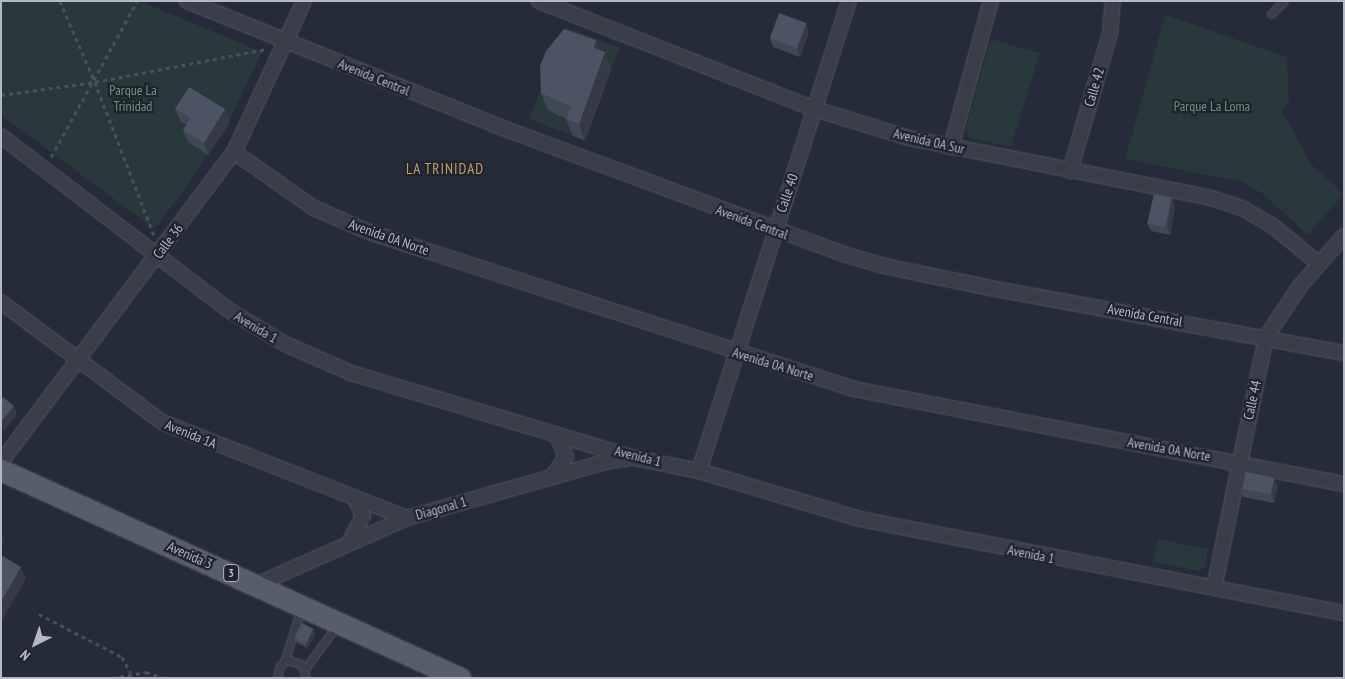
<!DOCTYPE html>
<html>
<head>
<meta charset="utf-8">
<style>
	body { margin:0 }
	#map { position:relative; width:1345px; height:679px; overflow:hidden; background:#252b39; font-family:"PT Sans Narrow",sans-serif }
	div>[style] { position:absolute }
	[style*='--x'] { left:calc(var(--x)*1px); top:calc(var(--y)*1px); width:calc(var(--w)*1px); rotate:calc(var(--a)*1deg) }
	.green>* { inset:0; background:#28383b }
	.path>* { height:2.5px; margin-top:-1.25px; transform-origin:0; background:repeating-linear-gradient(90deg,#455357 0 4px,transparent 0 8px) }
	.roads { filter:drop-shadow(0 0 1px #515661) drop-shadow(0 0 1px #515661) }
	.service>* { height:7px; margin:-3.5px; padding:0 3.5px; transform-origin:3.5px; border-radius:3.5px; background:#393e49 }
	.minor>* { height:14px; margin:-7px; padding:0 7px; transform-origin:7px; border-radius:7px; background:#393e49 }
	.primary>* { height:21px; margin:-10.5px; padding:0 10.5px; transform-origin:10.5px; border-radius:10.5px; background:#575d69 }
	.wall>* { inset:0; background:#414754 }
	.shaded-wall>* { inset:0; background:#353a45 }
	.building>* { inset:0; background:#4c5362; transform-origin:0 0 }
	span { translate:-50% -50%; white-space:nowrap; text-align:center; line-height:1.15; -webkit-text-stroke:4.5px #1e232e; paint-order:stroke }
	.shield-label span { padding:1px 4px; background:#1e232e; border:1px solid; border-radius:4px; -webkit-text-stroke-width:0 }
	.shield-label { font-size:12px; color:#b4b9c5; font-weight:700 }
	.street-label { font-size:14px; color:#b4b9c5 }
	.park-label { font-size:14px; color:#6e937a }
	.neighbourhood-label { font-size:15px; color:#c89e6c; letter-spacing:1px }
	.frame { position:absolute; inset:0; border:2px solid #b4b9c5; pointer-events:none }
	.north { position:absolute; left:10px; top:619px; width:50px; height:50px; -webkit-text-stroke:4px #1e232e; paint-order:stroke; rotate:221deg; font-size:14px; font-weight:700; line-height:20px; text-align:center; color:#b4b9c5 }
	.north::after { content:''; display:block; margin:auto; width:18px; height:22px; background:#b4b9c5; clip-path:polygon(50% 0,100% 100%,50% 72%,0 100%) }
</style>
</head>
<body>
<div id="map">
	<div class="green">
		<i style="clip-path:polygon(1px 1px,140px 1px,262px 52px,231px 117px,184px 190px,154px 229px,1px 115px)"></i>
		<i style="clip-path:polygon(1165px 15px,1287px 57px,1289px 102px,1281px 110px,1312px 165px,1344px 194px,1307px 235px,1265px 195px,1242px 182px,1125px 159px)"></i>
		<i style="clip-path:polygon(565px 27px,620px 48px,611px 70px,573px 136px,529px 119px)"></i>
		<i style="clip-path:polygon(991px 39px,1040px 53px,1011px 147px,970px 138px,965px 131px)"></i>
		<i style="clip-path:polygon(1158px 539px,1208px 549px,1205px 567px,1199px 571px,1153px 562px)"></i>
	</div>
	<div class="path">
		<i style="--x:60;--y:1;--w:88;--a:66.6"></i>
		<i style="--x:95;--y:82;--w:164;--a:68.9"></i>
		<i style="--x:1;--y:95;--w:95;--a:-7.9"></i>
		<i style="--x:95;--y:82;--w:175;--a:-10.9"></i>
		<i style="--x:51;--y:157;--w:178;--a:-61.1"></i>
		<i style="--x:39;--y:614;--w:93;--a:27.4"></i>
		<i style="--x:122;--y:657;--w:18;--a:61"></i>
		<i style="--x:112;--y:678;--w:35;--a:-10"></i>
		<i style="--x:146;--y:672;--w:18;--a:19"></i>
	</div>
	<div class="roads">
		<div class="service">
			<i style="--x:1271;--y:14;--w:18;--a:-45"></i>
			<i style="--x:284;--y:662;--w:56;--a:-72.2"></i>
			<i style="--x:305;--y:669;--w:54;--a:-54"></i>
			<i style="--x:277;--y:678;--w:13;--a:-77"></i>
			<i style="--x:280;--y:665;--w:10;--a:-29"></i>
			<i style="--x:289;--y:660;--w:14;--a:21"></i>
			<i style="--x:302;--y:665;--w:14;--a:73"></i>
		</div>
		<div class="minor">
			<i style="--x:187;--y:1;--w:337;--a:21.9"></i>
			<i style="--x:500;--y:127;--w:363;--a:20.3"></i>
			<i style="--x:840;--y:253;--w:46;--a:16.5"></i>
			<i style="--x:884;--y:266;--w:125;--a:11.6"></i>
			<i style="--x:1006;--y:291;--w:344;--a:10.4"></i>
			<i style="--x:539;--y:1;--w:296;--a:21.4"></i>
			<i style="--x:815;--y:109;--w:98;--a:17.1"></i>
			<i style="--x:909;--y:138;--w:305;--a:11.2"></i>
			<i style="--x:1208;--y:197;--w:36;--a:18"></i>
			<i style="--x:1242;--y:208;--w:36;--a:30"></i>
			<i style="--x:1273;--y:226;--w:58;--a:39.4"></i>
			<i style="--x:1;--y:136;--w:285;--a:37.4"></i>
			<i style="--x:227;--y:309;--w:68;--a:31.1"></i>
			<i style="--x:285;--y:344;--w:72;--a:23.7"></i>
			<i style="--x:351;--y:373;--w:296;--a:16.7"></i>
			<i style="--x:635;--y:458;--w:65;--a:11.5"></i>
			<i style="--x:699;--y:471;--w:168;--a:16.6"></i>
			<i style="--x:860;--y:519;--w:493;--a:11"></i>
			<i style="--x:951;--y:147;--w:151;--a:-74.7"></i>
			<i style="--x:234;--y:152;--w:98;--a:35"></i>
			<i style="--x:314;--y:208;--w:60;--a:23.6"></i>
			<i style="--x:369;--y:232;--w:510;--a:17.94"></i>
			<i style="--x:854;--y:389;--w:499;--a:11"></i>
			<i style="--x:1070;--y:171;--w:144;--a:-73.8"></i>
			<i style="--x:1110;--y:33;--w:32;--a:-85"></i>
			<i style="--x:1;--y:302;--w:201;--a:36.7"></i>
			<i style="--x:162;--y:422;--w:263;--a:21.4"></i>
			<i style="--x:1;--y:462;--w:388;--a:-53.1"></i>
			<i style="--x:234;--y:152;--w:166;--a:-65.1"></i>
			<i style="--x:699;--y:471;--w:493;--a:-72.3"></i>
			<i style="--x:553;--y:476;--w:24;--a:-57"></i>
			<i style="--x:566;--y:456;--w:24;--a:-114"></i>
			<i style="--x:350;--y:541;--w:28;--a:-63"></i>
			<i style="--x:363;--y:516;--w:20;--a:-114"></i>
			<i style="--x:256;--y:585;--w:165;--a:-23.9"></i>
			<i style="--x:407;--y:518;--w:206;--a:-15.8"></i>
			<i style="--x:605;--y:462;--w:26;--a:-9"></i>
			<i style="--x:1214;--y:588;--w:256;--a:-78.3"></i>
			<i style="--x:1266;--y:337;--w:61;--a:-56.3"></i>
			<i style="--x:1300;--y:286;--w:67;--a:-48.7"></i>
		</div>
		<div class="primary">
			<i style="--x:1;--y:470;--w:504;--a:24.38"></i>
		</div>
	</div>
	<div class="wall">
		<i style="clip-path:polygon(806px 23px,809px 32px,800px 57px,773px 47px,770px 38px)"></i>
		<i style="clip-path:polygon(596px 40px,600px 51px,605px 52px,611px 70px,585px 141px,573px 136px,566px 119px,548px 110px,541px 93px)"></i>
		<i style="clip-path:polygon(175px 109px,225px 109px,230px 122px,208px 155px,188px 142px,183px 130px,186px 125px,180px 121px)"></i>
		<i style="clip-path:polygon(1172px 198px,1175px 207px,1170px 235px,1151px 231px,1147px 223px)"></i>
		<i style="clip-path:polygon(1274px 478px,1278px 487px,1274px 503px,1243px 497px,1240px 488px)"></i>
		<i style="clip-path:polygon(315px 634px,307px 648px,296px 642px,295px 638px)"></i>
	</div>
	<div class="shaded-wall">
		<i style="clip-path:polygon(806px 23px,809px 32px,800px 57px,797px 48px)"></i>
		<i style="clip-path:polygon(596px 40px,603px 57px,594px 48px)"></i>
		<i style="clip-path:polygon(605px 52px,611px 70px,585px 141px,579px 124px)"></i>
		<i style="clip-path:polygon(225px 109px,230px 122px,208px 155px,204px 143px)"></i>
		<i style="clip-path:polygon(1172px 198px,1175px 207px,1170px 235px,1167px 227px)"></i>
		<i style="clip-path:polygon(14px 406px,17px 415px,4px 431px,1px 424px,1px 422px)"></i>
		<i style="clip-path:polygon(1274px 478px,1278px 487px,1274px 503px,1271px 494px)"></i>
		<i style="clip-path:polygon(1px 533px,4px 542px,1px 547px)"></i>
		<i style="clip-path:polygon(21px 567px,26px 579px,1px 622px,1px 602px)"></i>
		<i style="clip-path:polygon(314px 629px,315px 634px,307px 648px,306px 644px)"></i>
	</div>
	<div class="building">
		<i style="left:779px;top:13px;width:29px;height:27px;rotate:20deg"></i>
		<i style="clip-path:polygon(564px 29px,596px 40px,594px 48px,605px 52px,579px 124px,566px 119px,571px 107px,541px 93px,540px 66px,546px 51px)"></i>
		<i style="clip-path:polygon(189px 87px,225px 109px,204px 143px,183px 130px,191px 118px,175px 109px)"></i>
		<i style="left:1154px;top:194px;width:18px;height:30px;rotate:13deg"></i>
		<i style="clip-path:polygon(3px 397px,14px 406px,1px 422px,1px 400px)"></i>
		<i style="left:1246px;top:472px;width:29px;height:17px;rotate:12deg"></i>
		<i style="clip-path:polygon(1px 555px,21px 567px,1px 602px)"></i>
		<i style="left:302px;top:623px;width:13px;height:17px;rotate:27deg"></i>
	</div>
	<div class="shield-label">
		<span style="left:231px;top:573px">3</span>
	</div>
	<div class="street-label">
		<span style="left:374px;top:77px;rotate:22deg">Avenida Central</span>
		<span style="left:1094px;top:87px;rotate:-74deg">Calle 42</span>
		<span style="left:929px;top:141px;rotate:13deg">Avenida 0A Sur</span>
		<span style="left:787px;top:193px;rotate:-71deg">Calle 40</span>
		<span style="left:752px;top:222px;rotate:20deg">Avenida Central</span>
		<span style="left:389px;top:237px;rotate:19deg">Avenida 0A Norte</span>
		<span style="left:168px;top:241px;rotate:-53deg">Calle 36</span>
		<span style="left:1145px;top:315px;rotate:10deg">Avenida Central</span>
		<span style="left:256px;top:327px;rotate:31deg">Avenida 1</span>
		<span style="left:773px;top:364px;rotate:17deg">Avenida 0A Norte</span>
		<span style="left:1252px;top:400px;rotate:-78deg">Calle 44</span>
		<span style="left:191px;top:434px;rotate:22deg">Avenida 1A</span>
		<span style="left:1169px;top:449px;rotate:10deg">Avenida 0A Norte</span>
		<span style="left:638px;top:456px;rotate:14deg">Avenida 1</span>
		<span style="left:441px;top:508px;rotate:-16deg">Diagonal 1</span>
		<span style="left:1031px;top:554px;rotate:11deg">Avenida 1</span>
		<span style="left:190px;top:555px;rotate:24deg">Avenida 3</span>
	</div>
	<div class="park-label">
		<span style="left:133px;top:98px">Parque La<br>Trinidad</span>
		<span style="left:1212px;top:106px">Parque La Loma</span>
	</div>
	<div class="neighbourhood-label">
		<span style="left:445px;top:169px">LA TRINIDAD</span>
	</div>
	<div class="frame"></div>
	<div class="north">N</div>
</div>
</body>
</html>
